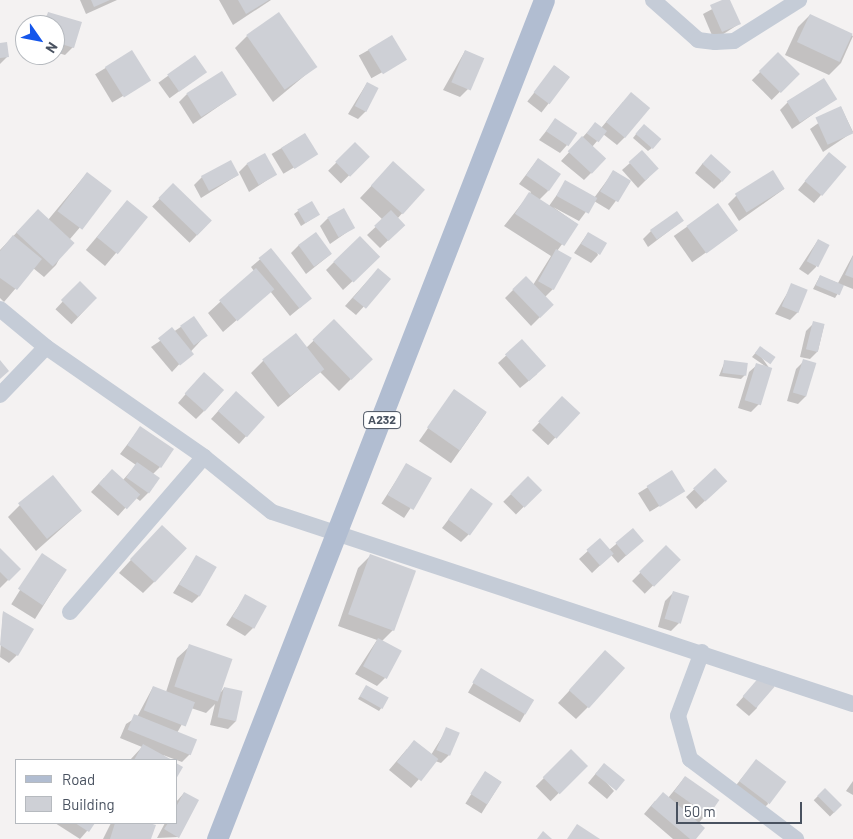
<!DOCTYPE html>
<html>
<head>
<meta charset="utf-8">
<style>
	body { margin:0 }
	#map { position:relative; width:853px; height:839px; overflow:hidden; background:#f4f2f2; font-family:Barlow,sans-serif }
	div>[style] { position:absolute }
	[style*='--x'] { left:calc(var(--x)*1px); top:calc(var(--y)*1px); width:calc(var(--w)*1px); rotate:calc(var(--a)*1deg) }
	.shadow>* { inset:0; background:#0003; transform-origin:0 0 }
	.building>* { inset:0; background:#ced0d6; transform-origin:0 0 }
	.minor>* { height:16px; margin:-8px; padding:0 8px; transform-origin:8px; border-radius:8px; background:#c5ccd7 }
	.major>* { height:21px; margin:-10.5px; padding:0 10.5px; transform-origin:10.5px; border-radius:10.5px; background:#b1bdd1 }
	span { translate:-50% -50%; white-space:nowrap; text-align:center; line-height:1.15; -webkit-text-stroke:5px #fff; paint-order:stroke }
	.shield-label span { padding:1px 4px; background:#fff; border:1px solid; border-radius:4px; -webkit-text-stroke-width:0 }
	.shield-label { font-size:12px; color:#495260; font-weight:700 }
	.legend { position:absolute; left:15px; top:759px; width:162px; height:65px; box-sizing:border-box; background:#fff; border:1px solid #b6babf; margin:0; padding:6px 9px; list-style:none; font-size:15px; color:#495260 }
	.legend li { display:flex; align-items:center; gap:10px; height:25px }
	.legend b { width:25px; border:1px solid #b6babf }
	.north { position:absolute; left:15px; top:15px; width:50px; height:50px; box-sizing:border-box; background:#fff; border:1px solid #b6babf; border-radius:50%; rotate:123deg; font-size:14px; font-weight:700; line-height:20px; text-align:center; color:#495260 }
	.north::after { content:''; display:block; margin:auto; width:18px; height:22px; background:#1556eb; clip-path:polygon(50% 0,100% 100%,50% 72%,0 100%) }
	.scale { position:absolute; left:676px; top:802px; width:126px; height:22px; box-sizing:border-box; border:2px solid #495260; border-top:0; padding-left:6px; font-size:15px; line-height:18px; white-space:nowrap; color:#495260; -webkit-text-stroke:4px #fff; paint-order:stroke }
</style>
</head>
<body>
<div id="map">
	<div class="shadow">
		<i style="clip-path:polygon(80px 0,117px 0,86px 14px)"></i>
		<i style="clip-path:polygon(219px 0,271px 0,233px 25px)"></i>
		<i style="clip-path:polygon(729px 0,739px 24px,714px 40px,703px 14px)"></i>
		<i style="clip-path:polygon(48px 14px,73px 47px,65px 55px,55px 52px,55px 25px,39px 25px)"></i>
		<i style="clip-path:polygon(810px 15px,853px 36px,841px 63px,829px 75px,785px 55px,798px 27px)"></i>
		<i style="clip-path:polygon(247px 36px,315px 67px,273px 102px,235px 48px)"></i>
		<i style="left:392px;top:37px;width:26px;height:38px;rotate:61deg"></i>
		<i style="clip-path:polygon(0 44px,7px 57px,0 64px)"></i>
		<i style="clip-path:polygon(465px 51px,468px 89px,460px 97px,443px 90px)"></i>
		<i style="left:132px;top:52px;width:33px;height:43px;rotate:59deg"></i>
		<i style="left:778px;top:54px;width:28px;height:37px;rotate:45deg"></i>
		<i style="left:194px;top:57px;width:19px;height:44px;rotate:54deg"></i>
		<i style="left:555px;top:66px;width:18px;height:45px;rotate:38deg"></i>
		<i style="clip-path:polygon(367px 83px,366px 111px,358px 119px,348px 114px)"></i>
		<i style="clip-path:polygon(187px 94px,235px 95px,193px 124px,179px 102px)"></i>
		<i style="clip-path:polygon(835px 99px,792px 129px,780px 110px,788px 102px)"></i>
		<i style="clip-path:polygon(623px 102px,625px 137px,617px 145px,603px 134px,592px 147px,592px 172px,584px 180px,561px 161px,592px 127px,601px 128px)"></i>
		<i style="clip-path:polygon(841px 107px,853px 132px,823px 152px,810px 129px)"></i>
		<i style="clip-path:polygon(555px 120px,567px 145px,560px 153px,539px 140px)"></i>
		<i style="clip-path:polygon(640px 129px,652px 148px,648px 151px,633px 138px)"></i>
		<i style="left:305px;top:134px;width:23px;height:39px;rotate:59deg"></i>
		<i style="left:355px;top:144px;width:18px;height:38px;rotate:45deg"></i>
		<i style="clip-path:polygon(538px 159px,548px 191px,539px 200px,549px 206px,566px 182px,594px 198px,614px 171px,630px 182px,609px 210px,594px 201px,579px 221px,553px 207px,577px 224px,557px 251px,553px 289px,545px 297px,552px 305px,531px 326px,505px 298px,526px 277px,533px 285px,551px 256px,504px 226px,531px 192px,519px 184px)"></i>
		<i style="clip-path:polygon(821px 162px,821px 195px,814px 203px,798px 190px)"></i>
		<i style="clip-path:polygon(393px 163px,423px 190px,397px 219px,404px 225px,380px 248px,367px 235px,383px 220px,360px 198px)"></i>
		<i style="clip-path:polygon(630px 163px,649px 177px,638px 188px,622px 170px)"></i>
		<i style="clip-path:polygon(703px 163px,722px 181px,714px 189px,695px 173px)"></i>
		<i style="clip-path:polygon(247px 164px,275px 175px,249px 192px,239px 172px)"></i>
		<i style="clip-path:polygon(87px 173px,111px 191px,70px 239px,56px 265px,44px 277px,33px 268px,4px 302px,0 298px,0 250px,38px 210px,48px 220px)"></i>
		<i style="clip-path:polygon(238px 175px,201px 198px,194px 185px,202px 177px)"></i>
		<i style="left:173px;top:185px;width:52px;height:30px;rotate:44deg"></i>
		<i style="clip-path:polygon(784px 189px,739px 221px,728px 204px,736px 196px)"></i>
		<i style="left:127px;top:201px;width:25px;height:64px;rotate:40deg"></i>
		<i style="left:718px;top:205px;width:32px;height:54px;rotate:55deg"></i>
		<i style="clip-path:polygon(298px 211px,318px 215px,301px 226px,294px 214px)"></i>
		<i style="clip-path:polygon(328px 218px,353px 228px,330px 244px,320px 226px)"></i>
		<i style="clip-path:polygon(682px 221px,648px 247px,643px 239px,651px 231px)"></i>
		<i style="clip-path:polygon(588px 233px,598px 255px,591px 263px,574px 253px)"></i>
		<i style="clip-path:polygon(818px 240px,816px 267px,808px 275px,799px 269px)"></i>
		<i style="clip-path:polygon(299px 245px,331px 254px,306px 274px,291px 253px)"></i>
		<i style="clip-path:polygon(271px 250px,302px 306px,290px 316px,270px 291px,223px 332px,208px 313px,254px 271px,251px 267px)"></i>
		<i style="clip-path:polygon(853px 255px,853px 289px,843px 285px,835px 298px,813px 289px,820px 276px,838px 283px)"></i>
		<i style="clip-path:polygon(334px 262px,370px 265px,343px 290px,326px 270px)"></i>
		<i style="clip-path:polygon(371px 277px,389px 279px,356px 315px,345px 306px)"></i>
		<i style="left:80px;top:283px;width:22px;height:36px;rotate:43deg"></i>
		<i style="clip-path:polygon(792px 285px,798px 312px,790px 320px,775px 314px)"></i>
		<i style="clip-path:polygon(194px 318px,206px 335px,172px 372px,151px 347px)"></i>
		<i style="clip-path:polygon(334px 321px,371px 359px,339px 391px,320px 372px,278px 407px,251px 373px,263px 361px,306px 348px)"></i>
		<i style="clip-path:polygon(814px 323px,824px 325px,818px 351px,810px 359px,800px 357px,806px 331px)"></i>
		<i style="clip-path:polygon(522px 341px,537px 374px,520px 388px,498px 363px)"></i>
		<i style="clip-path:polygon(757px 351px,770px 369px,759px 404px,751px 412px,738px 408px,749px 372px,757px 365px,765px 366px,752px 357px)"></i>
		<i style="clip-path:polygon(725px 361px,745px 375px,741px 379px,719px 376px)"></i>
		<i style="clip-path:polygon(804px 361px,806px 396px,798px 404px,787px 401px,796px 369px)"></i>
		<i style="clip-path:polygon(196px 382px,204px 411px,196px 419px,178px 403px)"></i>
		<i style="left:454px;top:391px;width:39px;height:61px;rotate:35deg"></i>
		<i style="left:562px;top:398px;width:22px;height:44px;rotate:43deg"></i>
		<i style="clip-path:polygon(228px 400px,263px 417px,239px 444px,211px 419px)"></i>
		<i style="clip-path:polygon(140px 428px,160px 467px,152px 475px,148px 493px,140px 501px,135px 497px,118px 516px,91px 492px,104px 478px,123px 480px,136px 465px,120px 454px)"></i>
		<i style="left:407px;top:464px;width:27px;height:47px;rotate:33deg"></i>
		<i style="clip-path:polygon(715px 470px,718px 489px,696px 509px,686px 497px)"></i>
		<i style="left:672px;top:472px;width:22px;height:40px;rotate:58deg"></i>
		<i style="left:528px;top:477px;width:18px;height:35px;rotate:45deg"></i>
		<i style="clip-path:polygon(471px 490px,469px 534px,461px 542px,442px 528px)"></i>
		<i style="clip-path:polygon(20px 505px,81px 511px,36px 551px,8px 517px)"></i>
		<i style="clip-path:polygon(633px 530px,642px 541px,618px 563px,611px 555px,592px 573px,579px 559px,600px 540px,609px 550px)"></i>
		<i style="clip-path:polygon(150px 539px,155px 581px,143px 593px,119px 573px)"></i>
		<i style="left:666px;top:547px;width:18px;height:48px;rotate:45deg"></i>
		<i style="clip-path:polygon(0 550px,19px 569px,0 588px)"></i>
		<i style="left:42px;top:555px;width:28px;height:58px;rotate:32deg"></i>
		<i style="clip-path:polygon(370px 556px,394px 629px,382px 641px,385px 678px,377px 686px,355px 674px,377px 640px,338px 626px,358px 568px)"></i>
		<i style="clip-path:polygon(196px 557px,200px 595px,192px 603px,173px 593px)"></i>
		<i style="clip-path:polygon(673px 593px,679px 623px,671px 631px,658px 627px,665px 601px)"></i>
		<i style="clip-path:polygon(246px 595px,253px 628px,245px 636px,226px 625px)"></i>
		<i style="clip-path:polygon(3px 612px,17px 655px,9px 663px,0 657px)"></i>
		<i style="clip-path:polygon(190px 646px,221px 692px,224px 688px,236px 721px,228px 729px,210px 725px,215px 704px,206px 713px,191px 708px,177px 733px,190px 754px,182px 762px,163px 755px,169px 760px,130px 760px,142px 747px,120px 738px,126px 724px,137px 717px,153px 687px,166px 692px,177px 658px)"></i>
		<i style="clip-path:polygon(594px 664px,588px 707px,576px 719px,558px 703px)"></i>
		<i style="left:481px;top:670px;width:60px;height:26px;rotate:30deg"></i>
		<i style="clip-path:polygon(761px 677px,757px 708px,749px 716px,736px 705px)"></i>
		<i style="clip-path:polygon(366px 687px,382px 707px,379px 711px,358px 699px)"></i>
		<i style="clip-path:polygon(447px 729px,449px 755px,441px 763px,435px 761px,411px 788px,389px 770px,407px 749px,431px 755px)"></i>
		<i style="left:571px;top:751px;width:21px;height:50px;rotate:45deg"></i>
		<i style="clip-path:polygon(756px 761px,768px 804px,760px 812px,732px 790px)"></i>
		<i style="left:485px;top:772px;width:19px;height:37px;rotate:32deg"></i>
		<i style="clip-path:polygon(597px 772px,614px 791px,607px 799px,588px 783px)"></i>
		<i style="clip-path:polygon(685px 777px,717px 800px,698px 824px,694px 839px,673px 839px,644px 814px,655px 801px,668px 798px)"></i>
		<i style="clip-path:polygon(853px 781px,853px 795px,846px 791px)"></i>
		<i style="left:825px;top:789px;width:23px;height:16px;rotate:45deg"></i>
		<i style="clip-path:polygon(184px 793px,178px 837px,157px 838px,165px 823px,176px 823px,176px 802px)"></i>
		<i style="clip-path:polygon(55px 823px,94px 823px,80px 839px)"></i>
		<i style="clip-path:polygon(111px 823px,145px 823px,154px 826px,150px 839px,103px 839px)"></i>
	</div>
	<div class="building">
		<i style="clip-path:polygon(91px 0,110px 0,94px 7px)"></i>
		<i style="clip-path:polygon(238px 0,269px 0,246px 14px)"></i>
		<i style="clip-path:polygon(722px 0,730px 0,741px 24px,722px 32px,710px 5px)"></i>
		<i style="clip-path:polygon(48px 12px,82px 22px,74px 48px,55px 42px,55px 25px,44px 25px)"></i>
		<i style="left:279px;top:12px;width:67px;height:40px;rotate:55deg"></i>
		<i style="left:810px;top:14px;width:47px;height:31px;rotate:25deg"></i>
		<i style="left:392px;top:35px;width:29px;height:28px;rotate:59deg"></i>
		<i style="clip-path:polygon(7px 42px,9px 57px,0 58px,0 43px)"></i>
		<i style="left:132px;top:50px;width:36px;height:32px;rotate:58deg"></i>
		<i style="left:465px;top:50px;width:21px;height:35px;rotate:23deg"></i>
		<i style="left:778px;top:52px;width:31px;height:27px;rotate:45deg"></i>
		<i style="left:195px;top:55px;width:21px;height:34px;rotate:55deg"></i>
		<i style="left:554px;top:65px;width:20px;height:34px;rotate:37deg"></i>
		<i style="left:222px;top:71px;width:28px;height:42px;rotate:58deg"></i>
		<i style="left:824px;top:78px;width:25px;height:44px;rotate:58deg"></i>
		<i style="left:367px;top:82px;width:13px;height:27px;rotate:27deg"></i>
		<i style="left:631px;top:92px;width:25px;height:39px;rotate:40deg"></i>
		<i style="left:841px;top:106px;width:30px;height:28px;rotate:66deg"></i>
		<i style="left:555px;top:118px;width:27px;height:16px;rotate:34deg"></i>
		<i style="left:595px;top:122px;width:15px;height:14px;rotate:37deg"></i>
		<i style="left:644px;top:124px;width:23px;height:13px;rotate:41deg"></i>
		<i style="left:305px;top:133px;width:25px;height:28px;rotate:58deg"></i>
		<i style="left:582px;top:136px;width:33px;height:21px;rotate:43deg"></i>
		<i style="left:355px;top:142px;width:21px;height:28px;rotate:45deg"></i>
		<i style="left:642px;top:150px;width:25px;height:18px;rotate:48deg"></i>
		<i style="left:829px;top:152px;width:23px;height:38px;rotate:40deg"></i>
		<i style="left:265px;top:153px;width:25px;height:21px;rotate:61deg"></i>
		<i style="left:711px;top:154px;width:27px;height:13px;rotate:42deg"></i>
		<i style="left:538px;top:158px;width:28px;height:21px;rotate:35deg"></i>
		<i style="left:231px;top:160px;width:17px;height:34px;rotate:62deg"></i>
		<i style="left:393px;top:161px;width:43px;height:33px;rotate:42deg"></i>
		<i style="left:613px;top:170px;width:21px;height:25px;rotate:31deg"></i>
		<i style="left:773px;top:170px;width:22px;height:45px;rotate:58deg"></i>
		<i style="left:87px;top:172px;width:31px;height:49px;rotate:37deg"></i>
		<i style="left:565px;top:180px;width:37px;height:18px;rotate:29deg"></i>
		<i style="left:173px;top:183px;width:54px;height:21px;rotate:44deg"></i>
		<i style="left:529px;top:192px;width:59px;height:26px;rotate:33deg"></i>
		<i style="left:127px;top:200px;width:27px;height:48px;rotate:39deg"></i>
		<i style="left:312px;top:201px;width:16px;height:17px;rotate:60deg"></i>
		<i style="left:718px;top:203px;width:34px;height:39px;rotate:54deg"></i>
		<i style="left:344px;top:208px;width:23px;height:19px;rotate:61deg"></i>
		<i style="left:38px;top:209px;width:50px;height:32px;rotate:43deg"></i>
		<i style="left:391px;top:210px;width:21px;height:23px;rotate:47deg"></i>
		<i style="left:677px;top:211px;width:12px;height:33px;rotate:55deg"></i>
		<i style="left:316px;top:232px;width:27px;height:22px;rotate:54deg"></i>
		<i style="left:588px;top:232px;width:22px;height:14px;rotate:30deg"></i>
		<i style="clip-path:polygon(13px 235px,42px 259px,17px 290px,0 278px,0 251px)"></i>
		<i style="left:360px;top:236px;width:29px;height:37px;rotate:46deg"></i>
		<i style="left:818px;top:239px;width:13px;height:25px;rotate:27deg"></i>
		<i style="left:271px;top:248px;width:65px;height:16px;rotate:51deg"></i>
		<i style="left:556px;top:249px;width:18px;height:37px;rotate:29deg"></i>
		<i style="clip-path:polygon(853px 256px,853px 278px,845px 275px)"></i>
		<i style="left:256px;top:268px;width:28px;height:49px;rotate:49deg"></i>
		<i style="left:378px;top:268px;width:17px;height:39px;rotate:40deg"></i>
		<i style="left:820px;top:275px;width:26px;height:11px;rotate:23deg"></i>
		<i style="left:526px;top:276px;width:40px;height:19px;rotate:46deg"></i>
		<i style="left:80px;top:281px;width:24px;height:27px;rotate:45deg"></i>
		<i style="left:791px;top:283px;width:18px;height:25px;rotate:22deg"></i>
		<i style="left:194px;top:316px;width:24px;height:17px;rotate:55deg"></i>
		<i style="left:334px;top:319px;width:56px;height:30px;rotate:46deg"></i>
		<i style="left:813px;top:321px;width:12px;height:29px;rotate:14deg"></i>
		<i style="left:172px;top:327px;width:35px;height:18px;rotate:51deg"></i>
		<i style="left:296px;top:333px;width:46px;height:43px;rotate:52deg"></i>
		<i style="left:522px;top:339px;width:36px;height:23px;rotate:48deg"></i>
		<i style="left:760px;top:346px;width:19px;height:9px;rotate:35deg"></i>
		<i style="left:803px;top:359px;width:14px;height:35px;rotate:17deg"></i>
		<i style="clip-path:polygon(0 360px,9px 371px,0 379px)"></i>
		<i style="left:724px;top:360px;width:24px;height:13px;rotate:7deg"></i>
		<i style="left:756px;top:363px;width:17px;height:39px;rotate:17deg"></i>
		<i style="left:204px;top:372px;width:27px;height:29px;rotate:42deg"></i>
		<i style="left:454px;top:389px;width:40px;height:47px;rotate:35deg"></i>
		<i style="left:236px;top:391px;width:39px;height:27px;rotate:42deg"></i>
		<i style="left:562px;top:396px;width:25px;height:35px;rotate:43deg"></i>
		<i style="left:140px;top:426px;width:41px;height:23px;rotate:34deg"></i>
		<i style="left:137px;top:462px;width:28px;height:19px;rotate:35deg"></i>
		<i style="left:406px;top:463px;width:30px;height:37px;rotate:30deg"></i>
		<i style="left:715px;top:468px;width:18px;height:30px;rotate:47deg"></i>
		<i style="left:112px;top:469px;width:38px;height:20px;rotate:42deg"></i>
		<i style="left:672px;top:470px;width:25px;height:30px;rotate:58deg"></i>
		<i style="left:53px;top:475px;width:46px;height:45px;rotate:51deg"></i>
		<i style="left:528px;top:476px;width:20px;height:25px;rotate:45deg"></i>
		<i style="left:471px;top:488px;width:27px;height:39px;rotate:36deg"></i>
		<i style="left:162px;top:525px;width:34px;height:47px;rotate:43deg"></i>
		<i style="left:633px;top:528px;width:17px;height:23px;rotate:50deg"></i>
		<i style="left:600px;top:538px;width:21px;height:18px;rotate:49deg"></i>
		<i style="left:666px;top:545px;width:21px;height:38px;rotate:45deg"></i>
		<i style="clip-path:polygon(0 548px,21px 569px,9px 581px,0 572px)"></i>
		<i style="left:42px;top:553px;width:30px;height:43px;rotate:34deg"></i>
		<i style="left:370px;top:554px;width:49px;height:64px;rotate:20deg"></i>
		<i style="left:196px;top:555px;width:24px;height:34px;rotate:30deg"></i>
		<i style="left:673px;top:591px;width:17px;height:29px;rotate:17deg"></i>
		<i style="left:245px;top:594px;width:25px;height:26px;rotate:29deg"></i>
		<i style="clip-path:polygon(3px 611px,34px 629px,18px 656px,0 645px)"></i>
		<i style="left:378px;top:638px;width:27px;height:32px;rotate:28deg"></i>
		<i style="left:189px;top:644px;width:46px;height:45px;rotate:19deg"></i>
		<i style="left:605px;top:650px;width:27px;height:54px;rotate:42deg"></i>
		<i style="left:481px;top:668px;width:62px;height:17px;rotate:31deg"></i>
		<i style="left:761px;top:675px;width:18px;height:28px;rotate:41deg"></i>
		<i style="left:366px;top:685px;width:26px;height:13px;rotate:29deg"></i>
		<i style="left:153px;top:686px;width:45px;height:26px;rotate:21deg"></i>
		<i style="left:224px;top:687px;width:19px;height:31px;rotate:12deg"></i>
		<i style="left:134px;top:714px;width:68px;height:17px;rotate:22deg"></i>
		<i style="left:446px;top:727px;width:15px;height:25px;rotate:23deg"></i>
		<i style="left:414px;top:740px;width:31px;height:28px;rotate:38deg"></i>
		<i style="clip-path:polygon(143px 744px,172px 760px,134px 760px)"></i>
		<i style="left:571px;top:749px;width:24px;height:40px;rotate:45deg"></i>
		<i style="left:756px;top:759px;width:38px;height:28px;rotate:37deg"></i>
		<i style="clip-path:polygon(176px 763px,183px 767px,176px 779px)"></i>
		<i style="left:604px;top:763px;width:27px;height:14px;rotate:39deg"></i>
		<i style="left:485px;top:771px;width:20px;height:27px;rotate:33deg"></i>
		<i style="left:685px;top:776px;width:42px;height:19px;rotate:35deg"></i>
		<i style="left:825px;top:788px;width:24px;height:11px;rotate:45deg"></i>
		<i style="clip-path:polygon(184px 792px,199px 800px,179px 838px,164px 829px,168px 823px,176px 823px,176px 807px)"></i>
		<i style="clip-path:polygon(663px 792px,705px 828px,696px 839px,690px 839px,651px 806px)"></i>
		<i style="clip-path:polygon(75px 823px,95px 823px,89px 832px)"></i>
		<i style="clip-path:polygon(115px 823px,149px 823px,156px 825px,151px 839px,110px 839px)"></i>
		<i style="clip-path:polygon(577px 824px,600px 839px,567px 839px)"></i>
		<i style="clip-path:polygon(543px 831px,552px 839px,537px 839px)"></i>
	</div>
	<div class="minor">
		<i style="--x:653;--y:0;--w:60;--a:41.6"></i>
		<i style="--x:698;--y:40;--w:17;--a:7"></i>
		<i style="--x:715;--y:42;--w:19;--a:-3"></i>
		<i style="--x:734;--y:41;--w:77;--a:-32.2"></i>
		<i style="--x:0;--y:309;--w:60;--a:39.6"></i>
		<i style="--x:46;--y:347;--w:193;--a:34.8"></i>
		<i style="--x:204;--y:457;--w:87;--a:39"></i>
		<i style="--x:272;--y:512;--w:612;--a:18.29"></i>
		<i style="--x:0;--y:395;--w:66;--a:-46.2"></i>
		<i style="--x:70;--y:612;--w:205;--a:-49.2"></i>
		<i style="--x:702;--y:652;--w:68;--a:110.6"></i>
		<i style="--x:678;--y:716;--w:45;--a:74.4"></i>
		<i style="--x:690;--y:759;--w:133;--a:37"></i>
	</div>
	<div class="major">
		<i style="--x:217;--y:839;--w:900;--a:-68.71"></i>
	</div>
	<div class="shield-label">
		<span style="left:382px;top:420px">A232</span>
	</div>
	<ul class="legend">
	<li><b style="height:6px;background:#b1bdd1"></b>Road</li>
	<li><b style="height:14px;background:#ced0d6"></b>Building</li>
	</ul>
	<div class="north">N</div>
	<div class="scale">50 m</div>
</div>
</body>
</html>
